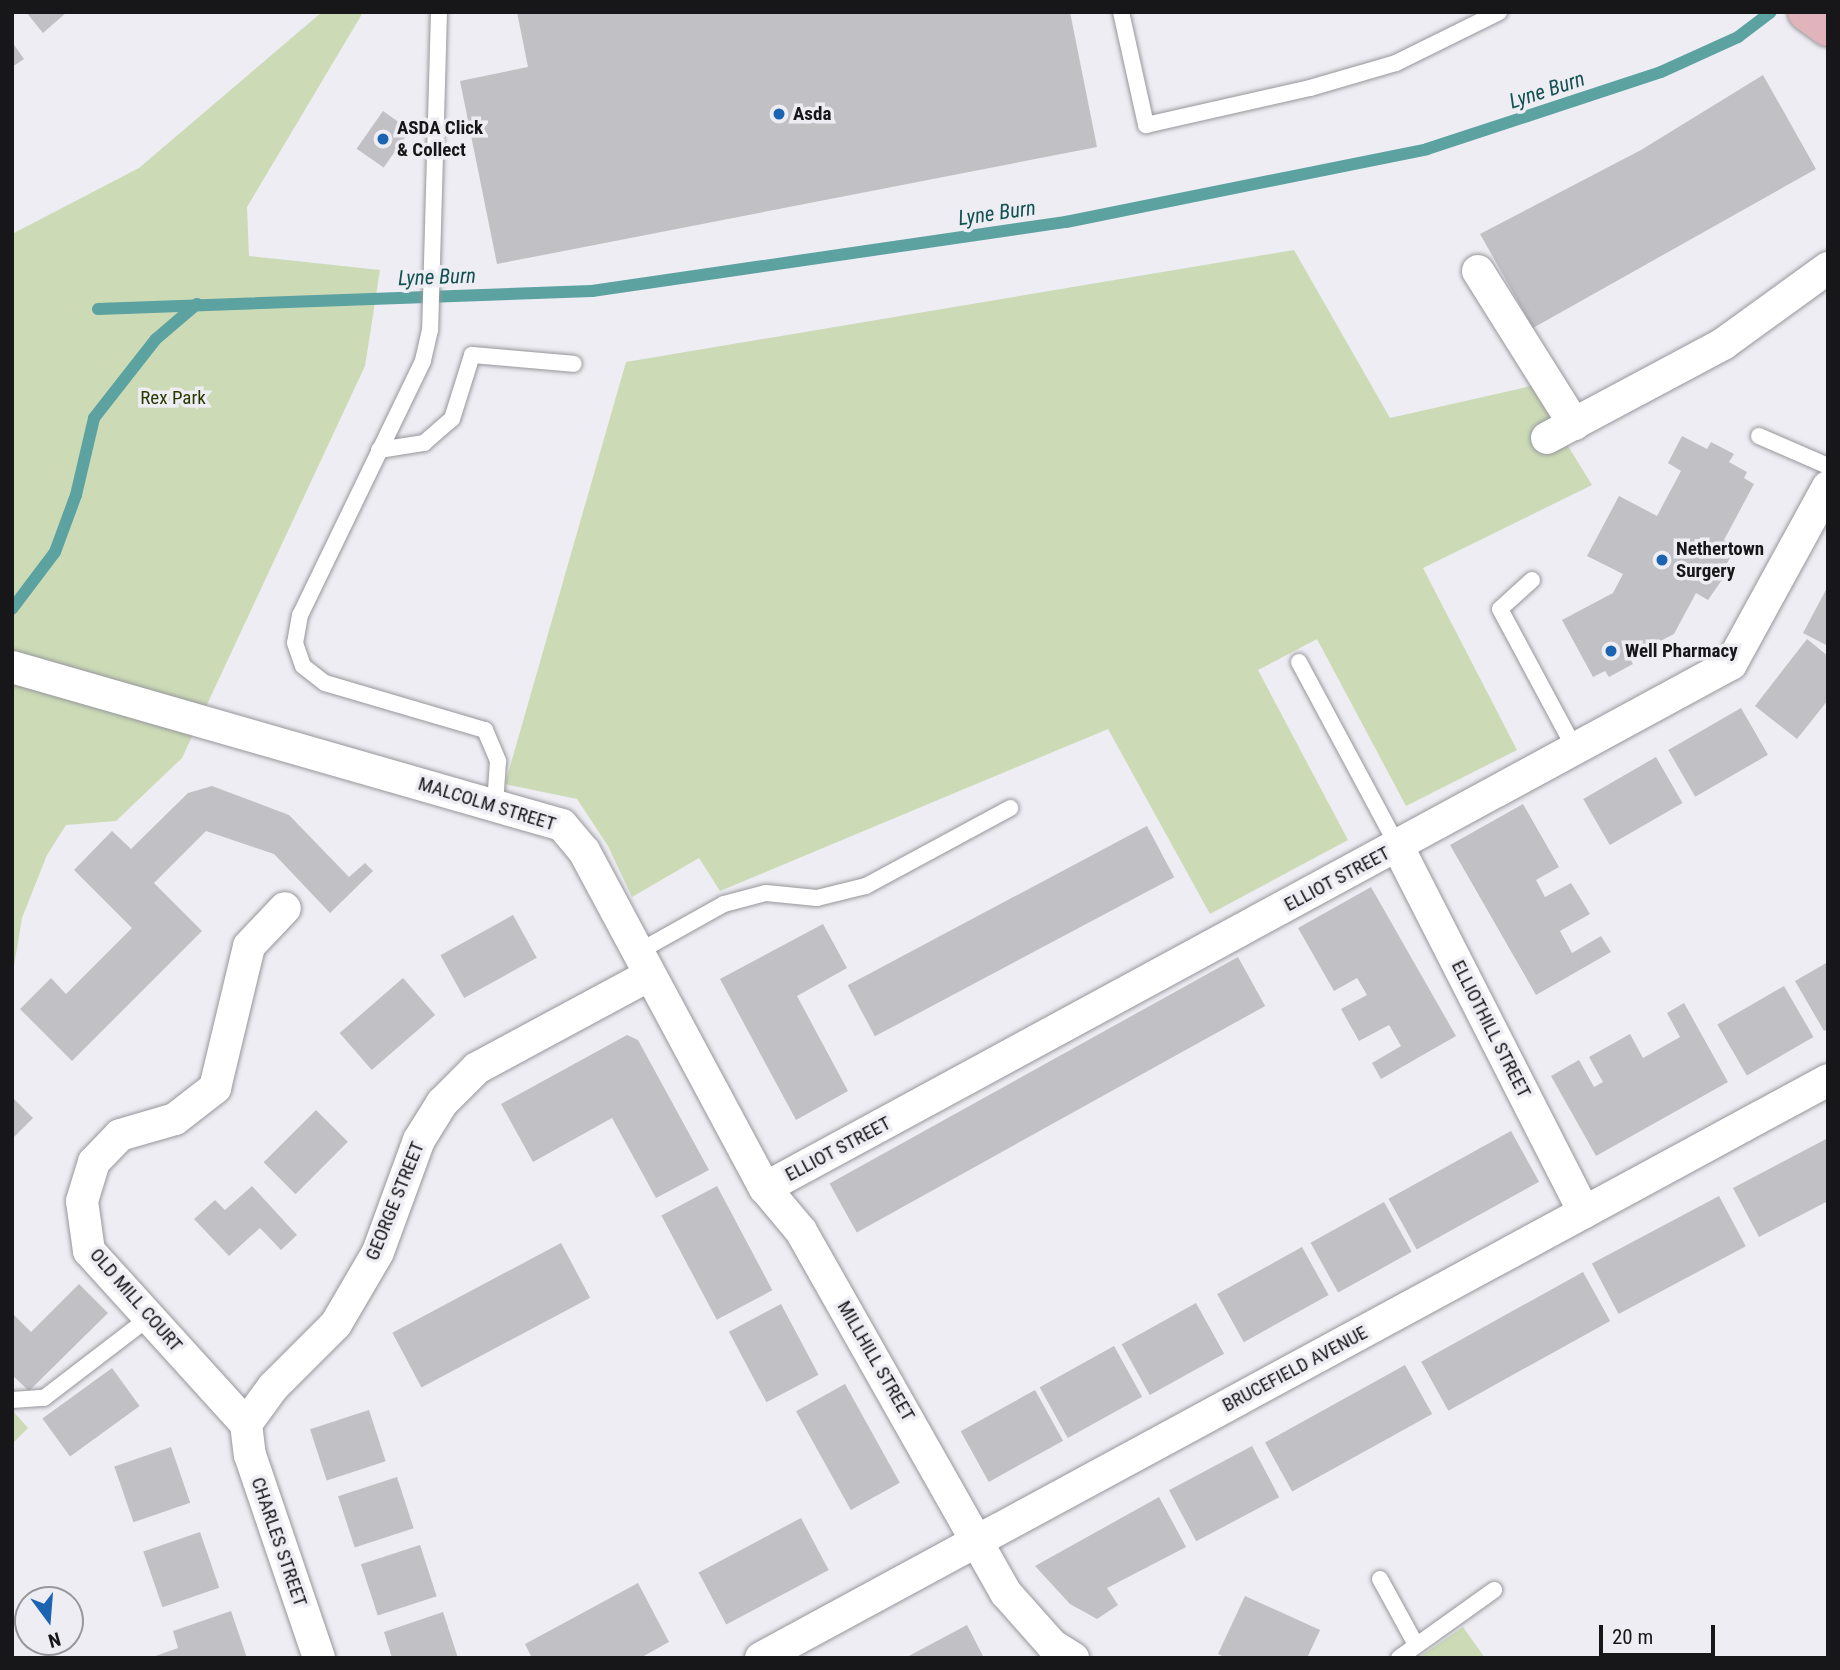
<!DOCTYPE html>
<html>
<head>
<meta charset="utf-8">
<style>
	body { margin:0 }
	#map { position:relative; width:1840px; height:1670px; overflow:hidden; background:#ededf3; font-family:"Roboto Condensed",sans-serif }
	div>[style] { position:absolute }
	[style*='--x'] { left:calc(var(--x)*1px); top:calc(var(--y)*1px); width:calc(var(--w)*1px); rotate:calc(var(--a)*1deg) }
	.green>* { inset:0; background:#ccdbb6 }
	.stream>* { height:12px; margin:-6px; padding:0 6px; transform-origin:6px; border-radius:6px; background:#5ba2a1 }
	.building>* { inset:0; background:#c1c0c5; transform-origin:0 0 }
	.roads { filter:drop-shadow(0 0 2px #96969b) drop-shadow(0 0 2px #96969b) }
	.lane>* { height:16px; margin:-8px; padding:0 8px; transform-origin:8px; border-radius:8px; background:#fff }
	.street>* { height:32px; margin:-16px; padding:0 16px; transform-origin:16px; border-radius:16px; background:#fff }
	.primary>* { height:38px; margin:-19px; padding:0 19px; transform-origin:19px; border-radius:19px; background:#e0b4ba }
	.dots>* { width:19px; height:19px; translate:-50% -50%; box-sizing:border-box; border:4px solid #ededf3; border-radius:50% }
	span { translate:-50% -50%; white-space:nowrap; text-align:center; line-height:1.15; -webkit-text-stroke:7px #ededf3; paint-order:stroke }
	.poi-label { font-size:19px; color:#171719; font-weight:700 }
	.left { translate:0 -50%; text-align:left }
	.park-label { font-size:19px; color:#293a00 }
	.street-label { font-size:19px; color:#171719 }
	.water-label { font-size:21px; color:#135252; font-style:italic }
	.frame { position:absolute; inset:0; border:14px solid #171719; pointer-events:none }
	.north { position:absolute; left:14px; top:1586px; width:70px; height:70px; box-sizing:border-box; background:#ededf3; border:2px solid #97979c; border-radius:50%; rotate:164deg; font-size:19px; font-weight:700; line-height:28px; text-align:center; color:#171719 }
	.north::after { content:''; display:block; margin:auto; width:24px; height:32px; background:#1c63b2; clip-path:polygon(50% 0,100% 100%,50% 72%,0 100%) }
	.scale { position:absolute; left:1599px; top:1625px; width:116px; height:32px; box-sizing:border-box; border:4px solid #171719; border-top:0; padding-left:9px; font-size:21px; line-height:24px; white-space:nowrap; color:#171719; -webkit-text-stroke:5px #ededf3; paint-order:stroke }
</style>
</head>
<body>
<div id="map">
	<div class="green">
		<i style="clip-path:polygon(322px 12px,362px 14px,247px 207px,249px 256px,380px 270px,365px 366px,182px 758px,116px 821px,66px 825px,47px 855px,22px 918px,12px 978px,12px 234px,139px 168px)"></i>
		<i style="clip-path:polygon(1294px 250px,1390px 418px,1531px 386px,1592px 485px,1423px 568px,1517px 750px,1406px 806px,1317px 639px,1258px 670px,1348px 840px,1210px 914px,1108px 729px,720px 891px,699px 858px,632px 897px,608px 846px,577px 799px,505px 784px,626px 362px)"></i>
		<i style="clip-path:polygon(12px 1410px,28px 1428px,12px 1444px)"></i>
		<i style="clip-path:polygon(1463px 1627px,1485px 1658px,1418px 1658px)"></i>
	</div>
	<div class="stream">
		<i style="--x:98;--y:309;--w:494;--a:-2.1"></i>
		<i style="--x:592;--y:291;--w:479;--a:-8.3"></i>
		<i style="--x:1066;--y:222;--w:368;--a:-11.4"></i>
		<i style="--x:1427;--y:149;--w:246;--a:-18.2"></i>
		<i style="--x:1661;--y:72;--w:85;--a:-24.4"></i>
		<i style="--x:1738;--y:37;--w:41;--a:-37.1"></i>
		<i style="--x:12;--y:609;--w:71;--a:-53"></i>
		<i style="--x:55;--y:552;--w:61;--a:-69.8"></i>
		<i style="--x:76;--y:495;--w:79;--a:-76.8"></i>
		<i style="--x:94;--y:418;--w:100;--a:-51.9"></i>
		<i style="--x:156;--y:339;--w:54;--a:-40.5"></i>
	</div>
	<div class="building">
		<i style="clip-path:polygon(26px 12px,67px 12px,43px 33px)"></i>
		<i style="clip-path:polygon(517px 12px,1070px 12px,1097px 147px,497px 264px,460px 81px,528px 67px)"></i>
		<i style="clip-path:polygon(12px 42px,24px 59px,12px 67px)"></i>
		<i style="clip-path:polygon(1763px 75px,1816px 169px,1533px 328px,1480px 234px,1641px 150px)"></i>
		<i style="left:383px;top:111px;width:33px;height:46px;rotate:35deg"></i>
		<i style="clip-path:polygon(1682px 436px,1707px 449px,1711px 442px,1734px 454px,1729px 462px,1747px 472px,1744px 478px,1754px 484px,1724px 540px,1736px 547px,1726px 565px,1731px 567px,1708px 600px,1696px 593px,1674px 634px,1629px 657px,1633px 664px,1609px 677px,1605px 671px,1593px 677px,1562px 620px,1613px 593px,1623px 574px,1587px 556px,1619px 496px,1657px 516px,1681px 471px,1668px 463px)"></i>
		<i style="clip-path:polygon(1828px 586px,1828px 646px,1803px 633px)"></i>
		<i style="clip-path:polygon(1807px 639px,1828px 656px,1828px 700px,1797px 739px,1755px 706px)"></i>
		<i style="left:1741px;top:708px;width:54px;height:84px;rotate:60deg"></i>
		<i style="left:1656px;top:757px;width:53px;height:84px;rotate:60deg"></i>
		<i style="clip-path:polygon(212px 786px,289px 815px,349px 877px,365px 863px,373px 871px,330px 913px,274px 854px,206px 831px,154px 883px,202px 931px,72px 1061px,20px 1009px,51px 978px,66px 994px,132px 928px,74px 870px,112px 831px,131px 849px,188px 793px)"></i>
		<i style="clip-path:polygon(1523px 804px,1559px 867px,1536px 880px,1545px 897px,1571px 883px,1590px 914px,1560px 931px,1572px 953px,1601px 936px,1611px 952px,1536px 995px,1450px 845px)"></i>
		<i style="left:1147px;top:826px;width:58px;height:339px;rotate:62deg"></i>
		<i style="clip-path:polygon(1371px 887px,1456px 1036px,1381px 1079px,1372px 1063px,1401px 1046px,1389px 1025px,1359px 1041px,1341px 1009px,1367px 995px,1357px 978px,1334px 991px,1298px 928px)"></i>
		<i style="left:513px;top:915px;width:49px;height:83px;rotate:61deg"></i>
		<i style="clip-path:polygon(823px 924px,847px 968px,797px 996px,848px 1091px,796px 1120px,720px 979px)"></i>
		<i style="left:1238px;top:957px;width:56px;height:467px;rotate:61deg"></i>
		<i style="clip-path:polygon(1828px 962px,1828px 1029px,1824px 1031px,1795px 981px)"></i>
		<i style="left:403px;top:978px;width:49px;height:84px;rotate:49deg"></i>
		<i style="left:1784px;top:986px;width:59px;height:77px;rotate:60deg"></i>
		<i style="clip-path:polygon(1684px 1003px,1728px 1082px,1596px 1156px,1551px 1076px,1579px 1060px,1594px 1087px,1603px 1082px,1589px 1057px,1630px 1034px,1643px 1058px,1680px 1037px,1667px 1013px)"></i>
		<i style="clip-path:polygon(627px 1035px,638px 1040px,709px 1170px,656px 1198px,612px 1118px,533px 1162px,501px 1104px)"></i>
		<i style="clip-path:polygon(12px 1097px,33px 1118px,12px 1139px)"></i>
		<i style="left:316px;top:1110px;width:45px;height:74px;rotate:45deg"></i>
		<i style="left:1511px;top:1131px;width:58px;height:140px;rotate:61deg"></i>
		<i style="clip-path:polygon(1828px 1138px,1828px 1201px,1759px 1237px,1733px 1188px)"></i>
		<i style="clip-path:polygon(252px 1186px,297px 1235px,281px 1250px,260px 1228px,229px 1256px,194px 1219px,215px 1200px,225px 1210px)"></i>
		<i style="left:717px;top:1186px;width:118px;height:63px;rotate:62deg"></i>
		<i style="left:1719px;top:1196px;width:57px;height:144px;rotate:62deg"></i>
		<i style="left:1384px;top:1202px;width:57px;height:84px;rotate:61deg"></i>
		<i style="left:561px;top:1243px;width:62px;height:191px;rotate:62deg"></i>
		<i style="left:1302px;top:1247px;width:55px;height:97px;rotate:61deg"></i>
		<i style="left:1583px;top:1272px;width:56px;height:185px;rotate:61deg"></i>
		<i style="clip-path:polygon(79px 1284px,108px 1313px,29px 1391px,12px 1375px,12px 1313px,31px 1332px)"></i>
		<i style="left:1196px;top:1303px;width:58px;height:85px;rotate:61deg"></i>
		<i style="left:781px;top:1304px;width:80px;height:59px;rotate:62deg"></i>
		<i style="left:1114px;top:1346px;width:58px;height:85px;rotate:61deg"></i>
		<i style="left:1405px;top:1365px;width:56px;height:160px;rotate:61deg"></i>
		<i style="left:112px;top:1368px;width:47px;height:86px;rotate:54deg"></i>
		<i style="left:845px;top:1384px;width:113px;height:56px;rotate:61deg"></i>
		<i style="left:1035px;top:1390px;width:58px;height:85px;rotate:61deg"></i>
		<i style="left:369px;top:1410px;width:54px;height:62px;rotate:72deg"></i>
		<i style="left:1252px;top:1446px;width:58px;height:94px;rotate:62deg"></i>
		<i style="left:171px;top:1447px;width:59px;height:60px;rotate:71deg"></i>
		<i style="left:397px;top:1477px;width:54px;height:62px;rotate:72deg"></i>
		<i style="clip-path:polygon(1159px 1497px,1186px 1547px,1107px 1588px,1118px 1605px,1097px 1619px,1070px 1604px,1035px 1566px)"></i>
		<i style="left:801px;top:1518px;width:59px;height:116px;rotate:62deg"></i>
		<i style="left:200px;top:1532px;width:59px;height:60px;rotate:71deg"></i>
		<i style="left:420px;top:1545px;width:54px;height:62px;rotate:72deg"></i>
		<i style="clip-path:polygon(638px 1583px,669px 1642px,640px 1658px,532px 1658px,525px 1644px)"></i>
		<i style="clip-path:polygon(1245px 1596px,1320px 1630px,1307px 1658px,1227px 1658px,1218px 1654px)"></i>
		<i style="clip-path:polygon(231px 1611px,247px 1658px,150px 1658px,178px 1648px,173px 1631px)"></i>
		<i style="clip-path:polygon(443px 1612px,458px 1658px,392px 1658px,384px 1632px)"></i>
		<i style="clip-path:polygon(967px 1625px,984px 1658px,905px 1658px)"></i>
	</div>
	<div class="roads">
		<div class="lane">
			<i style="--x:439;--y:12;--w:318;--a:91.6"></i>
			<i style="--x:430;--y:330;--w:32;--a:103"></i>
			<i style="--x:423;--y:361;--w:282;--a:115.8"></i>
			<i style="--x:300;--y:615;--w:28;--a:100"></i>
			<i style="--x:295;--y:643;--w:24;--a:71"></i>
			<i style="--x:303;--y:666;--w:28;--a:38"></i>
			<i style="--x:325;--y:683;--w:167;--a:16.4"></i>
			<i style="--x:485;--y:730;--w:34;--a:67"></i>
			<i style="--x:498;--y:761;--w:44;--a:93.9"></i>
			<i style="--x:1121;--y:12;--w:116;--a:77.5"></i>
			<i style="--x:1146;--y:125;--w:168;--a:-12.7"></i>
			<i style="--x:1310;--y:88;--w:90;--a:-16.2"></i>
			<i style="--x:1396;--y:63;--w:115;--a:-26.3"></i>
			<i style="--x:1759;--y:436;--w:75;--a:23.5"></i>
			<i style="--x:379;--y:450;--w:46;--a:-8.8"></i>
			<i style="--x:424;--y:443;--w:37;--a:-41"></i>
			<i style="--x:452;--y:419;--w:67;--a:-72.6"></i>
			<i style="--x:472;--y:355;--w:102;--a:5"></i>
			<i style="--x:1532;--y:580;--w:43;--a:137.8"></i>
			<i style="--x:1500;--y:609;--w:159;--a:61.8"></i>
			<i style="--x:1299;--y:662;--w:210;--a:61.8"></i>
			<i style="--x:638;--y:952;--w:98;--a:-29.2"></i>
			<i style="--x:724;--y:904;--w:43;--a:-14.7"></i>
			<i style="--x:766;--y:893;--w:51;--a:5.6"></i>
			<i style="--x:817;--y:898;--w:50;--a:-13.8"></i>
			<i style="--x:866;--y:886;--w:164;--a:-28.4"></i>
			<i style="--x:12;--y:1400;--w:32;--a:-4"></i>
			<i style="--x:44;--y:1398;--w:133;--a:-37.4"></i>
			<i style="--x:1380;--y:1579;--w:73;--a:61.3"></i>
			<i style="--x:1399;--y:1658;--w:117;--a:-35.6"></i>
		</div>
		<div class="street">
			<i style="--x:1478;--y:271;--w:181;--a:57.9"></i>
			<i style="--x:1547;--y:438;--w:200;--a:-28.1"></i>
			<i style="--x:1723;--y:344;--w:130;--a:-35.9"></i>
			<i style="--x:12;--y:667;--w:572;--a:16.03"></i>
			<i style="--x:562;--y:825;--w:34;--a:50"></i>
			<i style="--x:584;--y:851;--w:383;--a:61.8"></i>
			<i style="--x:765;--y:1188;--w:56;--a:50.1"></i>
			<i style="--x:801;--y:1231;--w:416;--a:60.5"></i>
			<i style="--x:1006;--y:1593;--w:69;--a:48.5"></i>
			<i style="--x:1052;--y:1645;--w:25;--a:32"></i>
			<i style="--x:1398;--y:847;--w:410;--a:63"></i>
			<i style="--x:765;--y:1188;--w:1099;--a:-28.48"></i>
			<i style="--x:1731;--y:664;--w:202;--a:-61.3"></i>
			<i style="--x:246;--y:1424;--w:234;--a:-132.2"></i>
			<i style="--x:89;--y:1251;--w:50;--a:-98"></i>
			<i style="--x:82;--y:1201;--w:41;--a:-72.9"></i>
			<i style="--x:94;--y:1162;--w:37;--a:-46"></i>
			<i style="--x:120;--y:1135;--w:57;--a:-16.2"></i>
			<i style="--x:175;--y:1119;--w:51;--a:-37.8"></i>
			<i style="--x:215;--y:1088;--w:146;--a:-76.5"></i>
			<i style="--x:249;--y:946;--w:52;--a:-46.5"></i>
			<i style="--x:246;--y:1424;--w:46;--a:-53.9"></i>
			<i style="--x:273;--y:1387;--w:89;--a:-45"></i>
			<i style="--x:336;--y:1324;--w:83;--a:-59.7"></i>
			<i style="--x:378;--y:1252;--w:119;--a:-69.9"></i>
			<i style="--x:419;--y:1140;--w:44;--a:-58.1"></i>
			<i style="--x:442;--y:1103;--w:49;--a:-45"></i>
			<i style="--x:477;--y:1068;--w:196;--a:-28.3"></i>
			<i style="--x:246;--y:1424;--w:31;--a:83"></i>
			<i style="--x:250;--y:1455;--w:214;--a:71.2"></i>
			<i style="--x:761;--y:1658;--w:1213;--a:-28.44"></i>
		</div>
		<div class="primary">
			<i style="--x:1807;--y:12;--w:26;--a:36"></i>
		</div>
	</div>
	<div class="dots">
		<i style="left:779px;top:114px;background:#1c63b2"></i>
		<i style="left:383px;top:139px;background:#1c63b2"></i>
		<i style="left:1662px;top:560px;background:#1c63b2"></i>
		<i style="left:1611px;top:651px;background:#1c63b2"></i>
	</div>
	<div class="poi-label">
		<span class="left" style="left:793px;top:114px">Asda</span>
		<span class="left" style="left:397px;top:139px">ASDA Click<br>&amp; Collect</span>
		<span class="left" style="left:1676px;top:560px">Nethertown<br>Surgery</span>
		<span class="left" style="left:1625px;top:651px">Well Pharmacy</span>
	</div>
	<div class="park-label">
		<span style="left:173px;top:398px">Rex Park</span>
	</div>
	<div class="street-label">
		<span style="left:487px;top:804px;rotate:17deg">MALCOLM STREET</span>
		<span style="left:1337px;top:879px;rotate:-28deg">ELLIOT STREET</span>
		<span style="left:1491px;top:1029px;rotate:63deg">ELLIOTHILL STREET</span>
		<span style="left:838px;top:1149px;rotate:-28deg">ELLIOT STREET</span>
		<span style="left:395px;top:1201px;rotate:-68deg">GEORGE STREET</span>
		<span style="left:136px;top:1300px;rotate:49deg">OLD MILL COURT</span>
		<span style="left:876px;top:1361px;rotate:60deg">MILLHILL STREET</span>
		<span style="left:1295px;top:1369px;rotate:-28deg">BRUCEFIELD AVENUE</span>
		<span style="left:279px;top:1542px;rotate:71deg">CHARLES STREET</span>
	</div>
	<div class="water-label">
		<span style="left:1547px;top:90px;rotate:-18deg">Lyne Burn</span>
		<span style="left:997px;top:213px;rotate:-8deg">Lyne Burn</span>
		<span style="left:437px;top:277px;rotate:-2deg">Lyne Burn</span>
	</div>
	<div class="frame"></div>
	<div class="north">N</div>
	<div class="scale">20 m</div>
</div>
</body>
</html>
